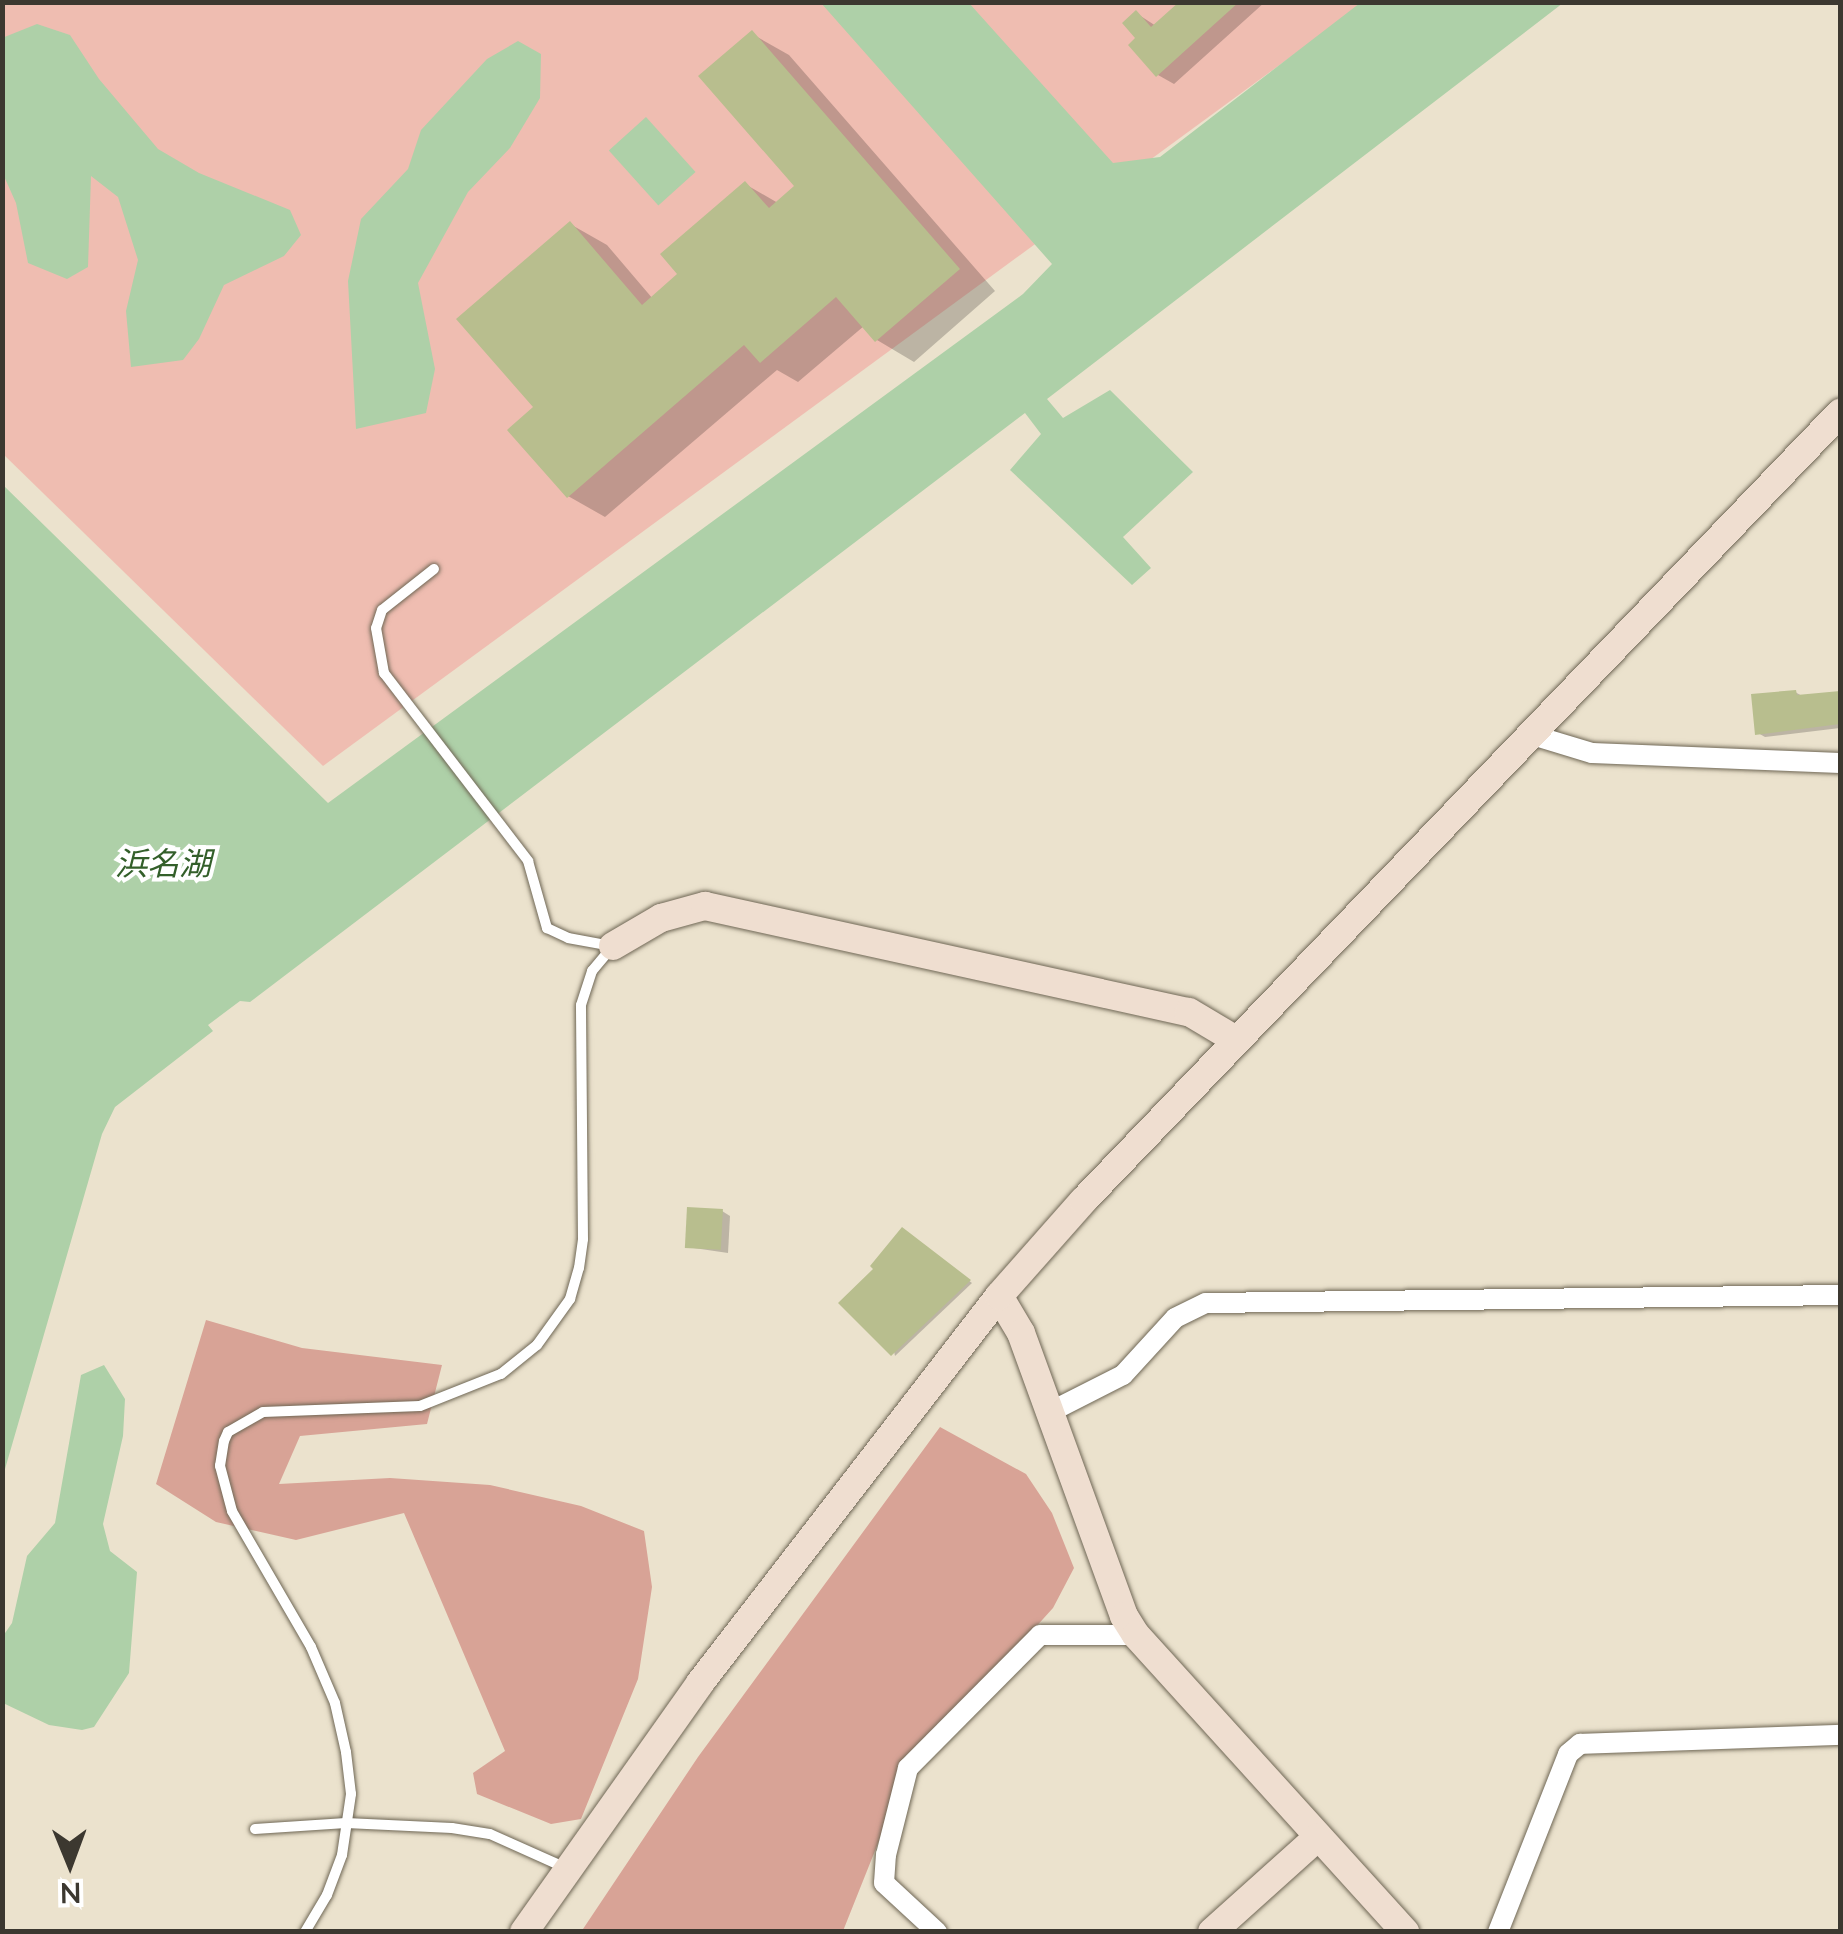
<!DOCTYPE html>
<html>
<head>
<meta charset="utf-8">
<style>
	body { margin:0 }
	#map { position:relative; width:1843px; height:1934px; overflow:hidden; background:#ebe2cd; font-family:Lato,"Noto Sans JP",sans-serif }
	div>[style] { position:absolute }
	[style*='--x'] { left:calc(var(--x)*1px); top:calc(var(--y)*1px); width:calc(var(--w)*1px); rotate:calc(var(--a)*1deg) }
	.green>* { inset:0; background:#efbdb1 }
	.forest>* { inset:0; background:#d8a396 }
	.water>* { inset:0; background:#aed0a8; transform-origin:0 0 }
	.shadow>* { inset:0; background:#0003 }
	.building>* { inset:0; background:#b8be8e; transform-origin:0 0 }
	.roads { filter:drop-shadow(0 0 2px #6f6755) drop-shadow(0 0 2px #6f6755) }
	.lane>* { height:10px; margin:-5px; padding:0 5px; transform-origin:5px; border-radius:5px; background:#fff }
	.street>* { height:20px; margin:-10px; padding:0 10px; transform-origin:10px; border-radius:10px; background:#fff }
	.secondary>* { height:28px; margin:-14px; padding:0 14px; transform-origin:14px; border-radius:14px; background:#efded0 }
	span { translate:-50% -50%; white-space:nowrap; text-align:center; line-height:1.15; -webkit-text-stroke:8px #fff; paint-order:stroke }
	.water-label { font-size:32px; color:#335f2a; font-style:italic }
	.frame { position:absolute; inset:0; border:5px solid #3c3830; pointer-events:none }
	.north { position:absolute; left:20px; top:1814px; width:100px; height:100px; -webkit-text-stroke:8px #fff; paint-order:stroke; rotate:179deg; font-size:28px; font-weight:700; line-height:40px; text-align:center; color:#3c3830 }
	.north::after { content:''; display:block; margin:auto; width:35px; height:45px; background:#3c3830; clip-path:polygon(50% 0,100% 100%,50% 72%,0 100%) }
</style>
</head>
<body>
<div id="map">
	<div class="green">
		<i style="clip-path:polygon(2px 3px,1364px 3px,323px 766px,3px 454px)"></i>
	</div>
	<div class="forest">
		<i style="clip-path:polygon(206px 1320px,302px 1348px,442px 1365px,427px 1424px,300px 1436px,279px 1484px,390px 1478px,490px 1485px,581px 1506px,644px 1531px,652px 1587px,638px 1679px,581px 1819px,551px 1824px,477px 1794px,473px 1773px,505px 1751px,404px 1513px,296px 1540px,216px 1522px,156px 1484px)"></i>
		<i style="clip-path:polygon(940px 1427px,1026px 1474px,1052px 1513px,1074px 1568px,1053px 1608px,908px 1768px,843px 1931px,581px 1932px,698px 1757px)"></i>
	</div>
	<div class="water">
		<i style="clip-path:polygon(821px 3px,969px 3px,1113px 163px,1160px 157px,1360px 3px,1563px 3px,1047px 399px,1063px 418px,1110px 390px,1193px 472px,1123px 537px,1151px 568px,1132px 585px,1010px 470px,1041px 434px,1025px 413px,250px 1002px,240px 1001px,208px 1025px,213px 1031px,115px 1107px,102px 1134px,3px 1476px,3px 485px,328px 803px,1023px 294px,1052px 264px)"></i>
		<i style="clip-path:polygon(37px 24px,70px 35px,99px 79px,158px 149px,199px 173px,290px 210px,301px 235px,284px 256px,224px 285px,199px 339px,183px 360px,131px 367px,126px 311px,138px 260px,118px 197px,91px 176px,88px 267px,67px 279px,28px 263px,16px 203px,3px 174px,2px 38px)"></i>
		<i style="clip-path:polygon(518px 41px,541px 54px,540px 98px,510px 148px,468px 192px,418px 283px,435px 369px,426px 413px,356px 429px,348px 281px,361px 219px,408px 169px,421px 130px,487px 59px)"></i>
		<i style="left:646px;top:117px;width:74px;height:50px;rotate:48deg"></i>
		<i style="clip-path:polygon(104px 1365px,125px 1399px,123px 1436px,103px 1524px,110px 1551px,137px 1572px,129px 1673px,94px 1727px,82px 1730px,49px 1725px,3px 1703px,3px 1636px,12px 1623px,27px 1556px,55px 1523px,81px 1375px)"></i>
	</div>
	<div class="shadow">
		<i style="clip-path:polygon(1182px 2px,1265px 2px,1174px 84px,1158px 75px,1139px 38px,1136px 13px,1156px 26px)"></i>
		<i style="clip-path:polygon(752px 34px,789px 55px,995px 291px,914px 362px,877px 340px,864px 326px,798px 382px,777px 370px,605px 517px,568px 496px,536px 408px,570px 224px,607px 245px,653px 299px,681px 275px,745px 184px,778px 203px,797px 186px)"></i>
		<i style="clip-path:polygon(1795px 692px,1804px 697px,1840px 694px,1840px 728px,1765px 737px,1758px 733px)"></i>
		<i style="clip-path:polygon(722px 1211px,730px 1216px,728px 1253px,687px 1247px)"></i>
		<i style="clip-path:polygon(902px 1231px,972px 1283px,895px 1356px,877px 1269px)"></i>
	</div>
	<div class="building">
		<i style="clip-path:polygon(1179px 2px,1239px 2px,1156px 77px,1128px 45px,1135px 38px,1122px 23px,1136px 10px,1151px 27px)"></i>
		<i style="clip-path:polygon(752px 30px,960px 269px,875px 342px,836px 297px,760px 363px,744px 345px,567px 498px,507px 430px,533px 407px,456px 319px,570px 221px,642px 305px,677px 274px,660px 254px,745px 181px,769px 208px,794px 186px,698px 76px)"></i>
		<i style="clip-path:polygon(1796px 690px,1797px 695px,1840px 691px,1840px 724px,1755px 735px,1751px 694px)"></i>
		<i style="left:687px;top:1207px;width:36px;height:41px;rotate:3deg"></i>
		<i style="clip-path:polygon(902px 1227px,971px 1280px,891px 1356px,838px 1303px,873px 1269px,870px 1266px)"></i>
	</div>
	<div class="roads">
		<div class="lane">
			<i style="--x:434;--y:569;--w:66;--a:141.7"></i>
			<i style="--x:382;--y:610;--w:19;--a:108"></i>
			<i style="--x:376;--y:628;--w:46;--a:79.9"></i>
			<i style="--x:384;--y:673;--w:237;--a:52.5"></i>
			<i style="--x:528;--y:861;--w:70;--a:74.2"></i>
			<i style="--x:547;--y:928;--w:23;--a:25"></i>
			<i style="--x:568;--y:938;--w:45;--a:10.3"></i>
			<i style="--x:255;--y:1829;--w:91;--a:-3.8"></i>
			<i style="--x:346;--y:1823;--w:106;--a:2.7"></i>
			<i style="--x:452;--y:1828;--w:38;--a:9"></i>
			<i style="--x:490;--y:1834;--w:83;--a:24.1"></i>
			<i style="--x:305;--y:1932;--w:43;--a:-59.3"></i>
			<i style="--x:327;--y:1895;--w:43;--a:-69.4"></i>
			<i style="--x:342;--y:1855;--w:62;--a:-81.6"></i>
			<i style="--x:351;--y:1794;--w:42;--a:-96.8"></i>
			<i style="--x:346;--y:1752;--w:50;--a:-102.7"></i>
			<i style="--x:335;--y:1703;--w:61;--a:-113.2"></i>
			<i style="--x:311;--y:1647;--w:157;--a:-120.2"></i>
			<i style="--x:232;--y:1511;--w:47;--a:-104.9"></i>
			<i style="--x:220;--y:1466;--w:25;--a:-81"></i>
			<i style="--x:224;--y:1441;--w:10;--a:-66"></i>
			<i style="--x:228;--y:1432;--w:40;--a:-29.7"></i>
			<i style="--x:263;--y:1412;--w:157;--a:-2.2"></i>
			<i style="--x:420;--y:1406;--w:87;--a:-21.6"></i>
			<i style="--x:501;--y:1374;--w:46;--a:-38.9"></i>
			<i style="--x:537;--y:1345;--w:57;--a:-54.3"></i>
			<i style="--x:570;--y:1299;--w:32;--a:-74"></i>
			<i style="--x:579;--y:1268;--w:29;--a:-82"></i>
			<i style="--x:583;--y:1239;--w:234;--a:-90.5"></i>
			<i style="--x:581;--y:1005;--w:36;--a:-72"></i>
			<i style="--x:592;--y:971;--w:31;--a:-50"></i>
		</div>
		<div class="street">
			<i style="--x:1529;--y:734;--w:66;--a:16.8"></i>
			<i style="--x:1592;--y:753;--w:248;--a:2.3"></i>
			<i style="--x:1050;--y:1412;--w:82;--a:-26.9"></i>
			<i style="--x:1123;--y:1375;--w:77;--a:-47.6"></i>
			<i style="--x:1175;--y:1318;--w:34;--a:-26"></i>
			<i style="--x:1206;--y:1303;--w:634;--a:-0.72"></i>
			<i style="--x:937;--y:1932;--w:72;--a:-137.2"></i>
			<i style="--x:884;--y:1883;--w:28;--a:-86"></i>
			<i style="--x:886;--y:1855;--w:90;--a:-75.8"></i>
			<i style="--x:908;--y:1768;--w:187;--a:-45.2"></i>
			<i style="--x:1040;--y:1635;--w:96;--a:0"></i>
			<i style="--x:1498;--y:1932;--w:191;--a:-68.5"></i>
			<i style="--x:1568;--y:1754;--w:16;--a:-40"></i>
			<i style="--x:1580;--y:1744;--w:260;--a:-2"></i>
		</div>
		<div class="secondary">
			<i style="--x:613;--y:946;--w:56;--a:-30.3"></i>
			<i style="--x:661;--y:918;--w:46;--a:-15.3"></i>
			<i style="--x:705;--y:906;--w:495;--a:12.4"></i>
			<i style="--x:1189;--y:1012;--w:55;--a:30.8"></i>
			<i style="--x:999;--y:1296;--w:43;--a:59.3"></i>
			<i style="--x:1021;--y:1333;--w:301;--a:70"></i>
			<i style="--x:1124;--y:1616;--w:22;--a:58"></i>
			<i style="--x:1136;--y:1635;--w:401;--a:47.8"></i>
			<i style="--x:524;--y:1932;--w:305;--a:-54.7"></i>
			<i style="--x:700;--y:1683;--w:489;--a:-52.3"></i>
			<i style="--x:999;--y:1296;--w:127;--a:-48.5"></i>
			<i style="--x:1083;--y:1201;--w:1093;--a:-46.15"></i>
			<i style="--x:1212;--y:1932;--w:142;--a:-41.9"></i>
		</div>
	</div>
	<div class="water-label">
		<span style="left:163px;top:863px">浜名湖</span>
	</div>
	<div class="frame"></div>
	<div class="north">N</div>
</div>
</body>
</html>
